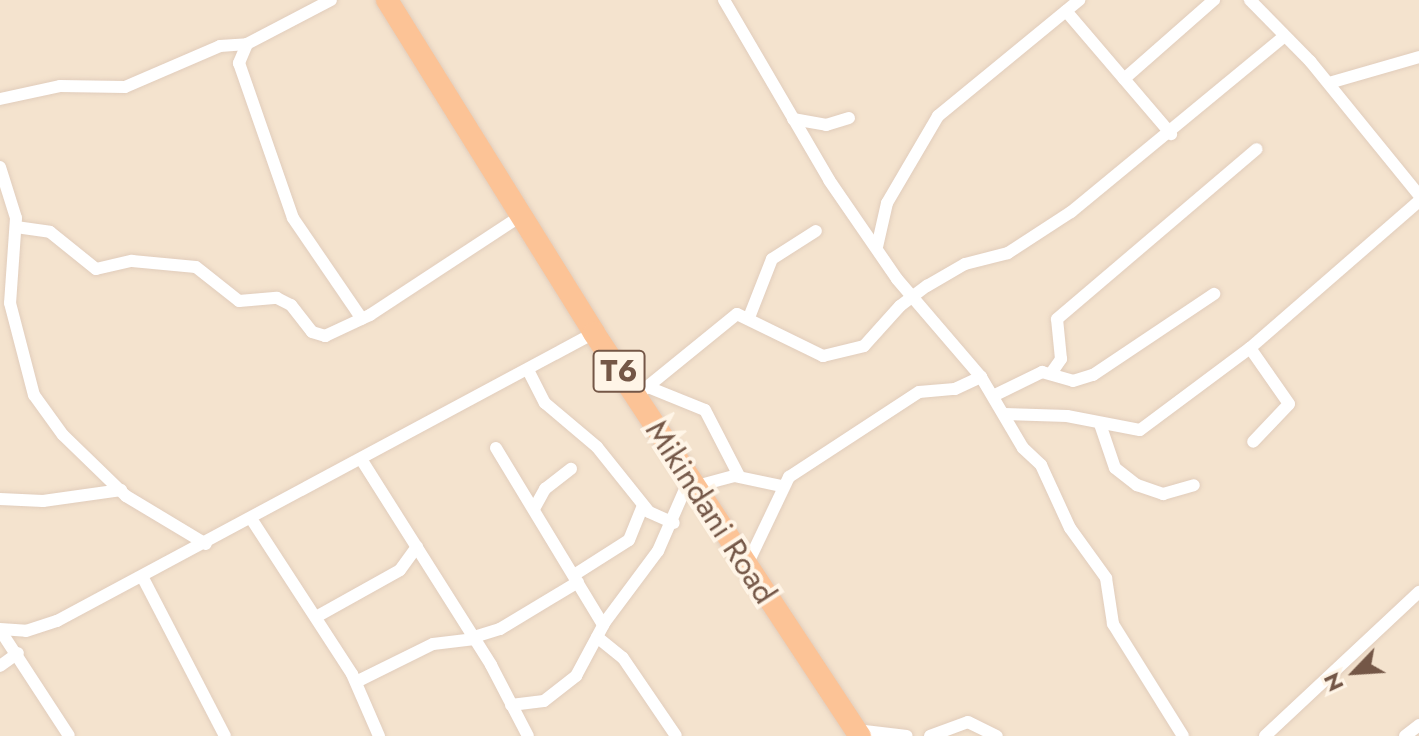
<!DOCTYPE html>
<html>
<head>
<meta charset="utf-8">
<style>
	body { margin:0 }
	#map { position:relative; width:1419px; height:736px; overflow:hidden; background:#fdf2e0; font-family:Jost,sans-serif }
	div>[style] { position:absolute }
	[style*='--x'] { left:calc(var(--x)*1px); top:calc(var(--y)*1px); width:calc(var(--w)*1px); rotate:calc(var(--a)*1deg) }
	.residential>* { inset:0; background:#f4e3ce; transform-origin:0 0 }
	.roads { filter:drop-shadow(0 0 2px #e1cdbc) drop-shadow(0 0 2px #e1cdbc) }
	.minor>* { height:12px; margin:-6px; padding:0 6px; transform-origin:6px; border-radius:6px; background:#fff }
	.trunk>* { height:22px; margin:-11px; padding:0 11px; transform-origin:11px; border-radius:11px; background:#fcc396 }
	span { translate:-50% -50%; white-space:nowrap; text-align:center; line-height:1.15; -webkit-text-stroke:8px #fff5e7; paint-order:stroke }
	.shield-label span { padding:2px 6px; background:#fff5e7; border:2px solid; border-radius:6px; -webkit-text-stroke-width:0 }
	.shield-label { font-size:30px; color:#745747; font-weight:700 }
	.street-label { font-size:32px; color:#745747 }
	.north { position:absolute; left:1315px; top:632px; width:80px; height:80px; -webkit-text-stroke:6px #fff5e7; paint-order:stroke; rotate:245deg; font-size:22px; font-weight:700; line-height:32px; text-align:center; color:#745747 }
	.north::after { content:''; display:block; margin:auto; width:28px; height:36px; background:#745747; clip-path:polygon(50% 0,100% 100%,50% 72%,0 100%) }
</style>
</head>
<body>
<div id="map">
	<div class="residential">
		<i style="left:0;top:0;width:1419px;height:736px"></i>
	</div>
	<div class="roads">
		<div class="minor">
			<i style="--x:331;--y:0;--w:95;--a:152.4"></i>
			<i style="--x:247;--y:44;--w:21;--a:113"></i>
			<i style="--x:239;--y:63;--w:164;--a:70.8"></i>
			<i style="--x:293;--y:218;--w:122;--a:55.7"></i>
			<i style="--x:724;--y:0;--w:208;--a:59.7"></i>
			<i style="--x:829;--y:180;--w:120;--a:55.5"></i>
			<i style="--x:897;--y:279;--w:129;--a:49.4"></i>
			<i style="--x:981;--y:377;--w:82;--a:59.4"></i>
			<i style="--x:1023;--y:448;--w:25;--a:43"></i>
			<i style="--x:1041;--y:465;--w:69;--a:65.3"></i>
			<i style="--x:1070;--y:528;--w:62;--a:54.2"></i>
			<i style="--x:1106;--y:578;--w:47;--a:81.3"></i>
			<i style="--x:1113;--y:624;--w:132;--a:58"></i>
			<i style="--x:1250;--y:0;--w:86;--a:45.5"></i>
			<i style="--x:1310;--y:61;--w:173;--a:50.9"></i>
			<i style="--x:1066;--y:11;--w:162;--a:49.5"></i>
			<i style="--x:1124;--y:79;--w:120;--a:-41.3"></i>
			<i style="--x:1329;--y:83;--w:94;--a:-16.1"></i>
			<i style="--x:0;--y:99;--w:61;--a:-12.2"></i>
			<i style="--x:60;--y:86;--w:65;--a:0.9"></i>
			<i style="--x:125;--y:87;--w:103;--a:-23.3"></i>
			<i style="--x:220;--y:46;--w:27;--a:-4"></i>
			<i style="--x:793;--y:119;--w:34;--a:10"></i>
			<i style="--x:826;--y:125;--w:24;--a:-17"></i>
			<i style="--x:0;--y:167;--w:53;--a:72.6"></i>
			<i style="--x:16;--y:218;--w:85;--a:94"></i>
			<i style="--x:10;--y:303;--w:95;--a:75.4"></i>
			<i style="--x:34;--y:395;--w:49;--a:54.1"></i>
			<i style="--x:63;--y:435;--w:88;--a:44.1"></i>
			<i style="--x:126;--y:496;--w:93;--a:31"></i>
			<i style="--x:16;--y:227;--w:34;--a:8"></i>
			<i style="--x:50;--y:232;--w:59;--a:38.8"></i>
			<i style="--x:96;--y:269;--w:37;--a:-13"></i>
			<i style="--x:132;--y:261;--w:64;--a:5.4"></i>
			<i style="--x:196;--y:267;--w:55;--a:38.3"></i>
			<i style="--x:239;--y:301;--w:38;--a:-5"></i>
			<i style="--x:277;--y:298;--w:16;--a:27"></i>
			<i style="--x:291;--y:305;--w:34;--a:52"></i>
			<i style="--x:312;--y:332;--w:14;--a:17"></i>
			<i style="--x:325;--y:336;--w:50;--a:-25"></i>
			<i style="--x:370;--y:315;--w:182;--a:-33.3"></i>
			<i style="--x:877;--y:247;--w:45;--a:-77.2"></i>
			<i style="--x:887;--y:203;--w:101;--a:-59.6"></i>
			<i style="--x:938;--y:116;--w:183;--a:-39.4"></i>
			<i style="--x:750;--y:315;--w:60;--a:-68.6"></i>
			<i style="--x:772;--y:259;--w:52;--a:-32.5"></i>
			<i style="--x:1250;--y:348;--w:68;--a:55.1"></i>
			<i style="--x:1289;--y:404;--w:52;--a:133.5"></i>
			<i style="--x:528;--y:370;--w:37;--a:63"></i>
			<i style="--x:545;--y:403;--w:68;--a:40.2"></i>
			<i style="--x:597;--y:447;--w:83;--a:51.3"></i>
			<i style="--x:649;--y:512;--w:27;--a:24"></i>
			<i style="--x:1052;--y:372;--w:16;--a:-55"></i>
			<i style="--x:1061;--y:359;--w:40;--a:-95.7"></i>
			<i style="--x:1057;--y:319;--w:262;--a:-40.4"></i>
			<i style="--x:648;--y:387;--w:61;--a:22"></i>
			<i style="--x:705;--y:410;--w:74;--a:62.7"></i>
			<i style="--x:636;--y:396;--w:130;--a:-39.1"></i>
			<i style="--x:737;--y:314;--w:96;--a:26"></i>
			<i style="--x:823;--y:356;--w:42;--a:-13.7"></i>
			<i style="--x:864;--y:346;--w:54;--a:-48"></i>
			<i style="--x:900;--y:306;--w:34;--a:-37"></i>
			<i style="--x:927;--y:286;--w:44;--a:-30.1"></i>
			<i style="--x:965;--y:264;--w:44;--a:-14.3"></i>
			<i style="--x:1008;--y:253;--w:75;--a:-33.1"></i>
			<i style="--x:1071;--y:212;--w:275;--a:-39.5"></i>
			<i style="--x:993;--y:396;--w:55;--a:-26.1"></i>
			<i style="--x:1042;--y:372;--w:32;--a:16"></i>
			<i style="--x:1073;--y:381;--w:21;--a:-17"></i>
			<i style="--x:1093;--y:375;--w:146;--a:-33.8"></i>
			<i style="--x:1005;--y:414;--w:62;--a:1.8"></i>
			<i style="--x:1067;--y:416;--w:74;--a:10.9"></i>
			<i style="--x:1140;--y:430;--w:137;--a:-36.7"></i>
			<i style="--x:1250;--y:348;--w:224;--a:-41"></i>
			<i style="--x:1100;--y:424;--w:46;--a:71.2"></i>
			<i style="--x:1115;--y:468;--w:28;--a:38"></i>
			<i style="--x:1137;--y:485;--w:28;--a:19"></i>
			<i style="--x:1163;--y:494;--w:32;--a:-16"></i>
			<i style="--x:496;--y:448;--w:207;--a:58.8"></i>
			<i style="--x:361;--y:459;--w:244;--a:57.7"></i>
			<i style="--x:491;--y:665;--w:80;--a:62.5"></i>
			<i style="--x:693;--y:487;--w:42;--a:-15"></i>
			<i style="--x:734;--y:476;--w:49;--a:11.8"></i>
			<i style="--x:0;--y:499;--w:43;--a:2.7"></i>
			<i style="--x:43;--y:501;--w:79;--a:-8"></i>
			<i style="--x:535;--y:507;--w:21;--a:-61"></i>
			<i style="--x:545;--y:489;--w:33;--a:-38"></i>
			<i style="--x:252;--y:520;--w:184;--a:57"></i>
			<i style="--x:352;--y:674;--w:68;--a:66.5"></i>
			<i style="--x:746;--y:567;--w:100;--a:-64.5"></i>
			<i style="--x:789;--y:477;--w:155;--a:-33.2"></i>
			<i style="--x:919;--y:392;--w:36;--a:-5"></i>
			<i style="--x:955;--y:389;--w:29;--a:-25"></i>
			<i style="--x:574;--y:575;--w:65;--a:-32.5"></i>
			<i style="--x:629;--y:540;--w:37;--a:-68"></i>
			<i style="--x:143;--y:578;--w:178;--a:62.6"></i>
			<i style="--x:316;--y:617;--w:96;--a:-29.2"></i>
			<i style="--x:400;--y:570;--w:29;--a:-54"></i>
			<i style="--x:0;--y:629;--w:26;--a:4"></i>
			<i style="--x:26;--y:631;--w:33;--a:-18"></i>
			<i style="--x:57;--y:621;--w:609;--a:-28.21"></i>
			<i style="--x:0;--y:630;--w:126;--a:56.9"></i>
			<i style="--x:474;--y:637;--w:27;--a:-17"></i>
			<i style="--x:500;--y:629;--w:91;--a:-31.1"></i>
			<i style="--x:597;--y:637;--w:33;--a:39"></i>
			<i style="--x:623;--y:658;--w:94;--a:55.8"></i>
			<i style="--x:0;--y:666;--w:22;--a:-36"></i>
			<i style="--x:356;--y:682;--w:86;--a:-26.3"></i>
			<i style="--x:433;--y:644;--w:42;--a:-6.8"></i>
			<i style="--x:511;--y:705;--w:33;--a:-7"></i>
			<i style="--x:544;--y:701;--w:41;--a:-38"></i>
			<i style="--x:576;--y:676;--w:61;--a:-61.8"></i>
			<i style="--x:605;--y:622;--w:89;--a:-53.3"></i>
			<i style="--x:658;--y:551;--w:77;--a:-66.4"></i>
			<i style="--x:856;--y:730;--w:51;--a:6.7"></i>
			<i style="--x:930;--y:736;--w:40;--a:-20.2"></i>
			<i style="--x:968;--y:722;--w:32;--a:26"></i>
			<i style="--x:1265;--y:736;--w:211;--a:-43.1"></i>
			<i style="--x:1405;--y:736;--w:18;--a:-38"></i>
		</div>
		<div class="trunk">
			<i style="--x:387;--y:0;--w:392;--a:58.1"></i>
			<i style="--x:594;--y:333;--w:483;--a:56.6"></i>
		</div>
	</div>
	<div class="shield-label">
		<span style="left:619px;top:371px">T6</span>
	</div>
	<div class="street-label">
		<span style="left:711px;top:512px;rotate:57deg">Mikindani Road</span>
	</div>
	<div class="north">N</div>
</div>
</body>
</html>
